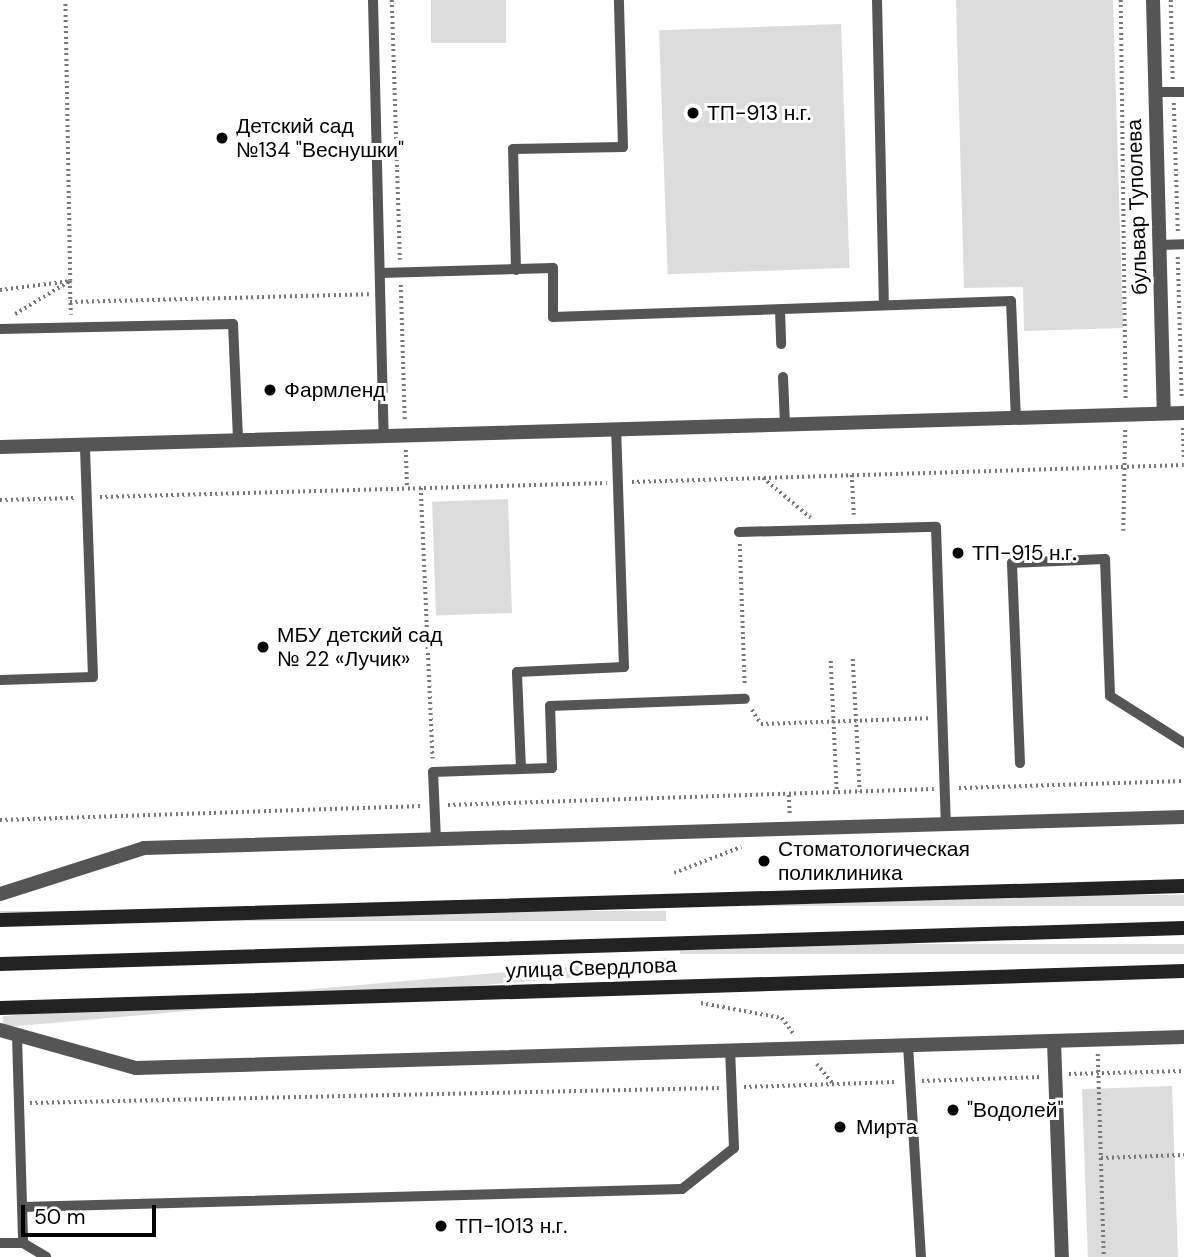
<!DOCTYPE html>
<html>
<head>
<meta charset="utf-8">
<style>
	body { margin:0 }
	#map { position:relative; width:1184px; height:1257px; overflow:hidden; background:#fff; font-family:"DM Sans",sans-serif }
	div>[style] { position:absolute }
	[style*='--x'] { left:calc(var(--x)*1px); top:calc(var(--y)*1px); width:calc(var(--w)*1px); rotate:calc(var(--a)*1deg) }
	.green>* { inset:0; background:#dcdcdc; transform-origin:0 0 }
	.path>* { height:3.5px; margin-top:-1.75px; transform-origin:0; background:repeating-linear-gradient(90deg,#777 0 2px,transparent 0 5.5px) }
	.service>* { height:10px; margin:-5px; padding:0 5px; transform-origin:5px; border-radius:5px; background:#555 }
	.minor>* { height:14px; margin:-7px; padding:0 7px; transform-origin:7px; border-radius:7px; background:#555 }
	.secondary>* { height:14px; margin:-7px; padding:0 7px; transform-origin:7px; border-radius:7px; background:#222 }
	.dots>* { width:19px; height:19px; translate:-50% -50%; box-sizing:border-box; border:4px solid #fff; border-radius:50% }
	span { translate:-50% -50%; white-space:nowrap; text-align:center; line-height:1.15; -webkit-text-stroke:6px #fff; paint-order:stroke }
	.poi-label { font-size:21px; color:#000 }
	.left { translate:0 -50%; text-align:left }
	.street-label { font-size:21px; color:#000 }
	.scale { position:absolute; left:21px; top:1205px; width:135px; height:32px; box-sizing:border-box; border:4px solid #000; border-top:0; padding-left:9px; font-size:21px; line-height:24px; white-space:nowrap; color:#000; -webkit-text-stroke:5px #fff; paint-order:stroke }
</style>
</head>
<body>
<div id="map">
	<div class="green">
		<i style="left:431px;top:0;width:75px;height:43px"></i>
		<i style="clip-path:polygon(956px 0,1113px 0,1123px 328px,1024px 331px,1023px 287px,964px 288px)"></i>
		<i style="left:841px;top:24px;width:244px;height:182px;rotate:88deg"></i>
		<i style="left:508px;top:499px;width:114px;height:76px;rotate:88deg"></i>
		<i style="left:1184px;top:895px;width:11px;height:505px;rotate:90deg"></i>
		<i style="left:666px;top:911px;width:10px;height:666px;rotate:90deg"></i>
		<i style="left:1184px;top:944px;width:10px;height:504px;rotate:90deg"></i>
		<i style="left:668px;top:958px;width:11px;height:668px;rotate:85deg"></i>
		<i style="left:1172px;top:1086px;width:171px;height:90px;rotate:88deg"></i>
	</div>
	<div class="path">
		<i style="--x:392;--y:0;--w:260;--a:88.2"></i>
		<i style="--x:1121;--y:0;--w:400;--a:89.3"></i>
		<i style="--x:1171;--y:0;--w:81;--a:88.6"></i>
		<i style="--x:1174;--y:103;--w:129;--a:88.2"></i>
		<i style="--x:1178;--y:257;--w:143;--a:88.4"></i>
		<i style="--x:401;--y:285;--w:136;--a:88.3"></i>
		<i style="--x:0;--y:290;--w:71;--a:-7.3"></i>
		<i style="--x:70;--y:281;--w:34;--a:88"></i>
		<i style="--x:70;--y:302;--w:299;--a:-1.5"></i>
		<i style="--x:15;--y:314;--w:64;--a:-31"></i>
		<i style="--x:70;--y:281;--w:281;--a:-91"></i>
		<i style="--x:1183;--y:428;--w:30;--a:88"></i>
		<i style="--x:406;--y:450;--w:38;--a:88"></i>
		<i style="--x:852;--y:475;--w:40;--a:87.1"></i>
		<i style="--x:763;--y:478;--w:62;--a:39.8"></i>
		<i style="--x:632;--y:482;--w:552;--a:-1.76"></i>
		<i style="--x:421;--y:488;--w:271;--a:87.5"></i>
		<i style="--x:100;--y:497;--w:507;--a:-1.58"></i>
		<i style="--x:0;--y:500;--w:75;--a:-1.5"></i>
		<i style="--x:1123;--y:531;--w:102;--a:-88.9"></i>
		<i style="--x:740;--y:544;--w:143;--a:88"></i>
		<i style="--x:853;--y:659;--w:133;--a:87"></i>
		<i style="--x:831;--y:661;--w:131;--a:87.4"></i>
		<i style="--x:752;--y:710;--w:17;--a:57"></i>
		<i style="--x:761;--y:724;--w:168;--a:-2"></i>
		<i style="--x:959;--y:788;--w:225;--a:-1.8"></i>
		<i style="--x:789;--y:795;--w:19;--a:87"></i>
		<i style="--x:448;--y:805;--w:486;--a:-1.9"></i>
		<i style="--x:0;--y:820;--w:423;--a:-1.9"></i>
		<i style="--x:674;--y:873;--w:72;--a:-21.2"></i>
		<i style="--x:701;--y:1003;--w:82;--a:10.5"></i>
		<i style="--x:782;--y:1018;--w:19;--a:54"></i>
		<i style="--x:1098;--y:1054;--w:203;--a:88.3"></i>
		<i style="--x:817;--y:1064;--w:26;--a:51"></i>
		<i style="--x:1069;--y:1074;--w:115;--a:-1.5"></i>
		<i style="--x:922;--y:1081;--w:119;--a:-1.9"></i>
		<i style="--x:744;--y:1087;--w:153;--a:-1.9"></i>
		<i style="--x:30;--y:1103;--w:689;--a:-1.25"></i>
		<i style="--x:1101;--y:1158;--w:83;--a:-2.1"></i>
	</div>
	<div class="service">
		<i style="--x:373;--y:0;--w:436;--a:88.6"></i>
		<i style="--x:877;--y:0;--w:305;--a:88.7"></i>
		<i style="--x:1155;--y:92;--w:29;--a:0"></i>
		<i style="--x:1159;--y:245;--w:25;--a:-2"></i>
		<i style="--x:516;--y:270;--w:121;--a:-91.4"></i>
		<i style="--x:513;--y:149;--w:110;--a:-1"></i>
		<i style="--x:623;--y:147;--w:147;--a:-91.6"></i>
		<i style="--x:381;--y:273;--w:172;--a:-1.7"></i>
		<i style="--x:553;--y:268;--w:49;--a:90"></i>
		<i style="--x:553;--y:317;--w:458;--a:-2"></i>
		<i style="--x:1011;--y:301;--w:117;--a:87.6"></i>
		<i style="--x:780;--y:310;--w:34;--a:88"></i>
		<i style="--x:0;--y:329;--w:233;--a:-1.2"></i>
		<i style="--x:233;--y:324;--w:116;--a:87.5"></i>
		<i style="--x:783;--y:377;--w:47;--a:87.6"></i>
		<i style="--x:739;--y:532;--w:197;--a:-1.5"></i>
		<i style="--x:936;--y:527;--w:298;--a:88.1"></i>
		<i style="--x:0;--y:680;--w:93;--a:-1.8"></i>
		<i style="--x:93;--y:677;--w:232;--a:-92"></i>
		<i style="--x:1020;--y:763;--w:200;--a:-92.3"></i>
		<i style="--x:1012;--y:563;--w:93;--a:-2.5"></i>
		<i style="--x:1105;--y:559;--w:137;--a:87.9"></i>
		<i style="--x:1110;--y:696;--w:88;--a:32.4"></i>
		<i style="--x:521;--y:769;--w:31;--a:-2"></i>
		<i style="--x:552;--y:768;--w:62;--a:-91.8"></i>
		<i style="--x:550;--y:706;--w:195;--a:-2.1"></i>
		<i style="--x:436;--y:840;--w:68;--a:-92.5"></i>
		<i style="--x:433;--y:772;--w:88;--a:-2"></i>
		<i style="--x:521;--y:769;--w:97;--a:-92.4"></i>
		<i style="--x:517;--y:672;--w:107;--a:-2.7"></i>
		<i style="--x:624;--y:667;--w:238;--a:-91.9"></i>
		<i style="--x:17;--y:1036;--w:207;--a:88.3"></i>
		<i style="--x:908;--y:1045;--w:212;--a:86.5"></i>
		<i style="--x:22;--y:1207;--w:660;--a:-1.56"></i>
		<i style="--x:682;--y:1189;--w:66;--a:-38.3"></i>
		<i style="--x:734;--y:1148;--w:98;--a:-92.3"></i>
		<i style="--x:0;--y:1243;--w:23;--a:0"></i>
		<i style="--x:23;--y:1243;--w:27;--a:31"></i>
	</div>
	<div class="minor">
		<i style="--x:1153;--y:0;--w:413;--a:88.5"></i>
		<i style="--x:0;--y:447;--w:1184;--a:-1.64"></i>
		<i style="--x:0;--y:894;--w:151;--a:-17.7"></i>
		<i style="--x:144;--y:848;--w:1040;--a:-1.71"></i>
		<i style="--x:0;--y:1030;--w:141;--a:15.6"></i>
		<i style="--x:136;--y:1068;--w:1048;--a:-1.69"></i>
		<i style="--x:1054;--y:1042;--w:215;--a:87.9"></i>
	</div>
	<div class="secondary">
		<i style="--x:0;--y:920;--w:1184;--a:-1.64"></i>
		<i style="--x:0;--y:964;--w:1185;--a:-1.74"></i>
		<i style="--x:0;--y:1008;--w:1185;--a:-1.79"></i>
	</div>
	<div class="dots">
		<i style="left:693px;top:113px;background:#000"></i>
		<i style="left:222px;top:138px;background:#000"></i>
		<i style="left:270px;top:390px;background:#000"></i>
		<i style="left:958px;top:553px;background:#000"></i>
		<i style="left:263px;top:647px;background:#000"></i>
		<i style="left:764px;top:861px;background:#000"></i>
		<i style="left:953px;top:1110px;background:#000"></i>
		<i style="left:840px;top:1127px;background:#000"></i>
		<i style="left:441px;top:1226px;background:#000"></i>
	</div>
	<div class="poi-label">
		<span class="left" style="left:707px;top:113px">ТП-913 н.г.</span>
		<span class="left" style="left:236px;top:138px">Детский сад<br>№134 "Веснушки"</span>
		<span class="left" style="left:284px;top:390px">Фармленд</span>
		<span class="left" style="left:972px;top:553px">ТП-915 н.г.</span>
		<span class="left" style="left:277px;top:647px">МБУ детский сад<br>№ 22 «Лучик»</span>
		<span class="left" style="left:778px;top:861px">Стоматологическая<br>поликлиника</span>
		<span class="left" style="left:967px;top:1110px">"Водолей"</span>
		<span class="left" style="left:856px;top:1127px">Мирта</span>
		<span class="left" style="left:455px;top:1226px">ТП-1013 н.г.</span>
	</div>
	<div class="street-label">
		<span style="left:1137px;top:207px;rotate:-92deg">бульвар Туполева</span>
		<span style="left:591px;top:968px;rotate:-2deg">улица Свердлова</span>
	</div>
	<div class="scale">50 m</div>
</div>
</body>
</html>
